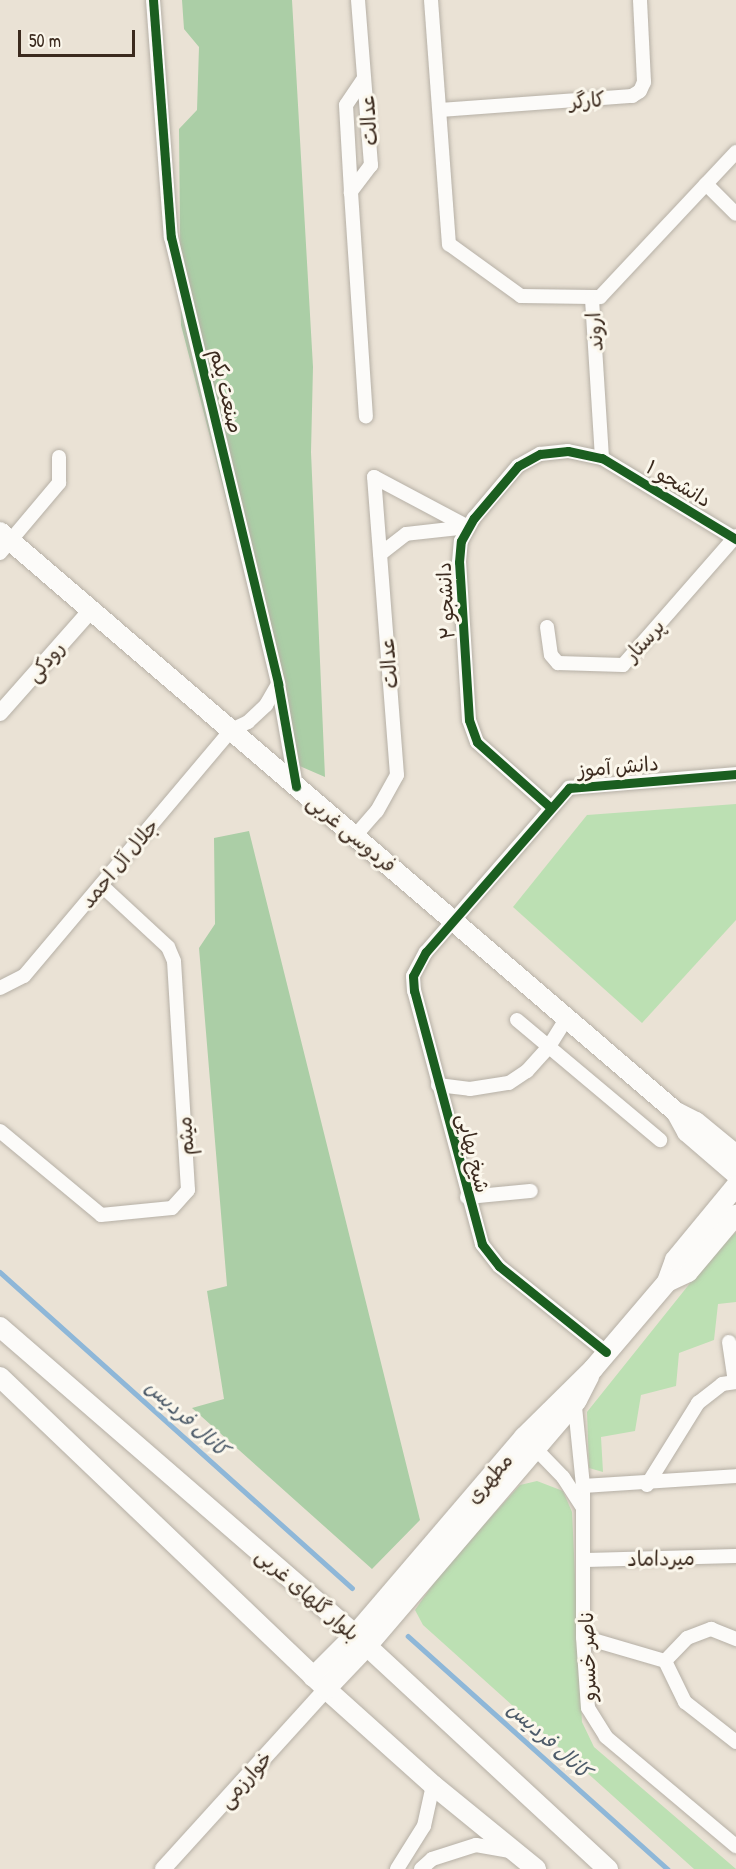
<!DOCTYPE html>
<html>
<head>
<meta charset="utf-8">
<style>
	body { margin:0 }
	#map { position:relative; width:736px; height:1869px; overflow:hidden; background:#eae2d5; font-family:"Patrick Hand","Playpen Sans Arabic",sans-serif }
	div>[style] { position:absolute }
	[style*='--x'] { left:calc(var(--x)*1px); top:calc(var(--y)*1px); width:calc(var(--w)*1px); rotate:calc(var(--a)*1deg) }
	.green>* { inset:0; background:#bce0b3 }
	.forest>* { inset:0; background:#abcea6 }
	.stream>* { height:4.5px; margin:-2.25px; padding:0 2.25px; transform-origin:2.25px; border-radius:2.25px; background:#8eb7d8 }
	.roads { filter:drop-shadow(0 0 2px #b6b0a6) drop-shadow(0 0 2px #b6b0a6) }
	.minor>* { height:14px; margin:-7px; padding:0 7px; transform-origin:7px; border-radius:7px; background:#fcfbf9 }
	.tertiary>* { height:16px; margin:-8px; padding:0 8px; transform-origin:8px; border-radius:8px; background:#fcfbf9 }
	.secondary>* { height:20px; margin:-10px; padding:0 10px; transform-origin:10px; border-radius:10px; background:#fcfbf9 }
	.cycleway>* { height:9px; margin:-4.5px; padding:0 4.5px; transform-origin:4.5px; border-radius:4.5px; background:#1b5e20 }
	span { translate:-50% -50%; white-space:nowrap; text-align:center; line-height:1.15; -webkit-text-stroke:6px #fbf7ec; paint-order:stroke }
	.street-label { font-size:20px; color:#3b2a1e }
	.water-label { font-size:21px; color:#4d5b69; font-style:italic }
	.scale { position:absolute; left:18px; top:30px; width:117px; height:27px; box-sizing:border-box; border:3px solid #3b2a1e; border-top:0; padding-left:8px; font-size:18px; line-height:21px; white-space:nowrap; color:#3b2a1e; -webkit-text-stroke:4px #fbf7ec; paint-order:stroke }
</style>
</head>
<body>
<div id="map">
	<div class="green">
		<i style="clip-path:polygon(736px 804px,736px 920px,642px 1023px,513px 907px,587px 815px)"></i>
		<i style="clip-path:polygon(736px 1232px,736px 1302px,718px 1304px,714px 1340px,679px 1353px,676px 1386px,641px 1395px,635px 1431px,601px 1437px,603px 1472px,589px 1468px,587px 1412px,715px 1252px)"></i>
		<i style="clip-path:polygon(537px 1481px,563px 1491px,572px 1512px,582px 1722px,594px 1747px,736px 1869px,694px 1869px,423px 1625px,415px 1610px,443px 1570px,520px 1485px)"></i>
	</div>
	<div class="forest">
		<i style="clip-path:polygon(182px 0,292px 0,313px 367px,311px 452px,325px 777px,295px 764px,181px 325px,179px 129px,197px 110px,199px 47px,184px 29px)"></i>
		<i style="clip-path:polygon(249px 831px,420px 1520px,372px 1569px,192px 1408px,224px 1399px,207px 1291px,227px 1286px,199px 948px,215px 924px,214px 838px)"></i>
	</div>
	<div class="stream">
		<i style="--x:0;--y:1272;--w:473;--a:41.9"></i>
		<i style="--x:408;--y:1636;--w:349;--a:41.9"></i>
	</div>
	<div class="roads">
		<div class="minor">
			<i style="--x:153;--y:0;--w:238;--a:85.7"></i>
			<i style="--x:171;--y:237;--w:460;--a:76.5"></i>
			<i style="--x:278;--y:684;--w:104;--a:80"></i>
			<i style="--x:358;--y:0;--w:166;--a:85.5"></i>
			<i style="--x:371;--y:165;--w:34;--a:127"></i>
			<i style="--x:351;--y:192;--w:225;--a:86.2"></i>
			<i style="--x:431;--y:0;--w:245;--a:85.8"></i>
			<i style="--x:449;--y:244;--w:89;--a:35.8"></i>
			<i style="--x:521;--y:296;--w:71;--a:0.8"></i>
			<i style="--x:440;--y:110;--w:193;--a:-4.2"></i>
			<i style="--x:632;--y:96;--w:9;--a:-32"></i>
			<i style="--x:640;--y:91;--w:10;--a:-66"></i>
			<i style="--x:644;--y:82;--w:82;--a:-92.8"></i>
			<i style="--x:706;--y:184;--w:42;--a:45"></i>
			<i style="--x:351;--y:192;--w:87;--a:-93.3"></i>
			<i style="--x:346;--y:105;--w:32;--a:-56"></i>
			<i style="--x:602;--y:458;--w:161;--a:-93.6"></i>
			<i style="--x:592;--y:297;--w:8;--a:0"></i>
			<i style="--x:600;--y:297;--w:199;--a:-46.8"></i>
			<i style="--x:374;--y:477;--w:106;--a:28"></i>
			<i style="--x:468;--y:527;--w:62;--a:173.6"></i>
			<i style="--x:406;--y:534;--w:33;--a:142"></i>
			<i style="--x:0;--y:553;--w:92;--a:-49.9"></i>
			<i style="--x:59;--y:483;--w:26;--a:-90"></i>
			<i style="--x:547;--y:627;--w:28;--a:82"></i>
			<i style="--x:551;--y:655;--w:11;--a:49"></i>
			<i style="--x:558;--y:663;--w:65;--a:1.8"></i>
			<i style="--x:623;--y:665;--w:171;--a:-48.8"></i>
			<i style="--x:551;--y:808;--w:99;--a:-138.3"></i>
			<i style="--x:477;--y:742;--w:23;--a:-110"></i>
			<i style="--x:469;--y:720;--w:158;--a:-93.6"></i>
			<i style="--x:459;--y:562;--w:21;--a:-85"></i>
			<i style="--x:461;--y:541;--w:26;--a:-61"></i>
			<i style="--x:474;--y:518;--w:68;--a:-49.8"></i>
			<i style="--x:518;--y:466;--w:25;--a:-29"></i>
			<i style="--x:540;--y:454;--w:28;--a:-6"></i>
			<i style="--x:568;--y:451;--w:35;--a:12"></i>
			<i style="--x:602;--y:458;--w:157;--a:31.2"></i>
			<i style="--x:355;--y:836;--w:33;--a:-49"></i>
			<i style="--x:377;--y:811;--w:41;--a:-60.9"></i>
			<i style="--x:397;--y:775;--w:299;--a:-94.4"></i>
			<i style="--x:0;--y:988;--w:27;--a:-27"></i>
			<i style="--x:24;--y:976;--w:322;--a:-49.9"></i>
			<i style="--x:231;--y:730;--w:19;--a:-25"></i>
			<i style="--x:248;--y:722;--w:25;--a:-43"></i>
			<i style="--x:266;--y:705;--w:24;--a:-60"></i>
			<i style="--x:517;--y:1020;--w:187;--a:40"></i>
			<i style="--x:438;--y:1085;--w:32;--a:7"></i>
			<i style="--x:470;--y:1089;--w:39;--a:-9"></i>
			<i style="--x:509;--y:1083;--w:22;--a:-34"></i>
			<i style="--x:527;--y:1071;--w:31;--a:-48"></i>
			<i style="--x:548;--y:1048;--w:36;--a:-58"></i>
			<i style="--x:0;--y:1131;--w:131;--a:39.7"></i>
			<i style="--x:101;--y:1215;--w:71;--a:-5.6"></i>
			<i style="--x:172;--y:1208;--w:24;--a:-48"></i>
			<i style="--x:188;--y:1190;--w:229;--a:-93.5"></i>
			<i style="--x:174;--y:961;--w:15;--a:-113"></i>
			<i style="--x:168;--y:947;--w:91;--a:-137.2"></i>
			<i style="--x:467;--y:1197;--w:64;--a:-5.4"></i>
			<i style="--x:729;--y:1342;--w:40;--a:81.5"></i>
			<i style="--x:606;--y:1352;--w:137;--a:-141.2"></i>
			<i style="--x:499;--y:1266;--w:28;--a:-128"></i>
			<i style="--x:482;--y:1244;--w:262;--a:-105"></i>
			<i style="--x:414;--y:991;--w:15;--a:-94"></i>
			<i style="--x:413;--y:976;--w:27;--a:-62"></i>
			<i style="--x:426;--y:952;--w:218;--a:-48.9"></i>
			<i style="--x:569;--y:788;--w:168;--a:-4.8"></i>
			<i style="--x:574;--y:1397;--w:89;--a:84.2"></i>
			<i style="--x:583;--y:1486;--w:151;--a:90"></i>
			<i style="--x:583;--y:1637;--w:71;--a:86"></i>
			<i style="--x:588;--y:1708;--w:34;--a:58"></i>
			<i style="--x:606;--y:1737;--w:170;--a:40"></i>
			<i style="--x:530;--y:1443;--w:47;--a:45.9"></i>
			<i style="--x:563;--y:1477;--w:35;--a:57"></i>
			<i style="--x:647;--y:1485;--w:97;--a:-58.1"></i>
			<i style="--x:698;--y:1403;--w:31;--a:-38"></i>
			<i style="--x:722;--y:1384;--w:14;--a:-8"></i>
			<i style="--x:583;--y:1486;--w:153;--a:-3.7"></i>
			<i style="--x:586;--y:1560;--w:150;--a:-1.5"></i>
			<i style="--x:583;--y:1637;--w:85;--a:16.3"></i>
			<i style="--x:665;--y:1661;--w:46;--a:64"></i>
			<i style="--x:685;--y:1702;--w:65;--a:38.1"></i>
			<i style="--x:665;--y:1661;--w:32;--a:-46"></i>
			<i style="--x:687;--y:1638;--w:26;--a:-21"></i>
			<i style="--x:711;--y:1629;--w:27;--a:22"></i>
			<i style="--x:397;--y:1869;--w:51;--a:-57.9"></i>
			<i style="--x:424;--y:1826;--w:42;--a:-77.6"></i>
			<i style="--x:421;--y:1869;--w:15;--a:-42"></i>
			<i style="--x:432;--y:1859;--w:46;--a:-17.7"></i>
			<i style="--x:476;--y:1845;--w:36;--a:10"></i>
		</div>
		<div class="tertiary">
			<i style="--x:0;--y:713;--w:137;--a:-48.5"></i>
			<i style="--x:163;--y:1869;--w:243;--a:-47.8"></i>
		</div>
		<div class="secondary">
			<i style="--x:0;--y:532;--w:891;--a:40.63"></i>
			<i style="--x:676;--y:1112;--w:22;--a:27"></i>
			<i style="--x:696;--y:1122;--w:52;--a:39.5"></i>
			<i style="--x:676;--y:1112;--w:23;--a:61"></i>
			<i style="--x:687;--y:1132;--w:65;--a:40.6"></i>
			<i style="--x:667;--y:1282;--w:23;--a:-25"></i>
			<i style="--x:688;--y:1272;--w:75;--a:-49.9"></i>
			<i style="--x:0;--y:1327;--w:470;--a:40.9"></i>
			<i style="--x:355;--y:1635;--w:345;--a:42.8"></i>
			<i style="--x:0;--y:1377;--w:451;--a:43.7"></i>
			<i style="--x:326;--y:1689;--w:144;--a:41.9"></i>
			<i style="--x:433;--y:1785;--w:133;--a:39.2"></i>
			<i style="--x:313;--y:1677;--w:59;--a:-45"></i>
			<i style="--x:355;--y:1635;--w:260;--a:-49.5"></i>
			<i style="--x:524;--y:1437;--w:97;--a:-44.6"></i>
			<i style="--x:593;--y:1369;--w:114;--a:-49.6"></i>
			<i style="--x:667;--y:1282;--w:23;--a:-70"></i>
			<i style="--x:675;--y:1260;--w:96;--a:-50.5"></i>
			<i style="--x:326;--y:1689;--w:59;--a:-46.4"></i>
			<i style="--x:367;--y:1646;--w:323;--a:-49.5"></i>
			<i style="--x:577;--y:1400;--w:27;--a:-63"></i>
		</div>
	</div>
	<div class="cycleway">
		<i style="--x:153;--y:0;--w:238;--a:85.7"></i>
		<i style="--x:171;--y:237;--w:460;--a:76.5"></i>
		<i style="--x:278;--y:684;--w:104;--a:80"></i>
		<i style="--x:551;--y:808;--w:99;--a:-138.3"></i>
		<i style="--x:477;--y:742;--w:23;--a:-110"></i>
		<i style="--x:469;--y:720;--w:158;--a:-93.6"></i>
		<i style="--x:459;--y:562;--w:21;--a:-85"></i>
		<i style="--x:461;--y:541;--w:26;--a:-61"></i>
		<i style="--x:474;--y:518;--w:68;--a:-49.8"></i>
		<i style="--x:518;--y:466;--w:25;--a:-29"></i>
		<i style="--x:540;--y:454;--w:28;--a:-6"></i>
		<i style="--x:568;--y:451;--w:35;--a:12"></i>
		<i style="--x:602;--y:458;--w:157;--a:31.2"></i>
		<i style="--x:606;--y:1352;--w:137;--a:-141.2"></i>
		<i style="--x:499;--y:1266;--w:28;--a:-128"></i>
		<i style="--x:482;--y:1244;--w:262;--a:-105"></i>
		<i style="--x:414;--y:991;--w:15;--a:-94"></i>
		<i style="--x:413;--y:976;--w:27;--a:-62"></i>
		<i style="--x:426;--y:952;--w:218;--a:-48.9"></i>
		<i style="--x:569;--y:788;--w:168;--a:-4.8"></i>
	</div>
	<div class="street-label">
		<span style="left:587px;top:100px;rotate:-5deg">کارگر</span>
		<span style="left:368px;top:120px;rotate:-94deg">عدالت</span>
		<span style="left:594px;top:332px;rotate:-94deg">اروند</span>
		<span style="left:227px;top:391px;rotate:77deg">صنعت یکم</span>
		<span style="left:679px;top:483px;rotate:31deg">دانشجو ۱</span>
		<span style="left:445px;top:601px;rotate:-93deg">دانشجو ۲</span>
		<span style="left:644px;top:640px;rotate:-48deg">پرستار</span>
		<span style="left:45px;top:661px;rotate:-49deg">رودکی</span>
		<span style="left:388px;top:663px;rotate:-95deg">عدالت</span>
		<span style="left:618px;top:766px;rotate:-5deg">دانش آموز</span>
		<span style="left:352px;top:833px;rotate:40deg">فردوسی غربی</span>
		<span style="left:119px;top:863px;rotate:-50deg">جلال آل احمد</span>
		<span style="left:185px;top:1136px;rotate:-94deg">میثم</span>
		<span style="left:474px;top:1153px;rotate:76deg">شیخ بهایی</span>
		<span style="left:489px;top:1478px;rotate:-49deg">مطهری</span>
		<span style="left:661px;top:1558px;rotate:-1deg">میرداماد</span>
		<span style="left:308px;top:1594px;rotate:41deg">بلوار گلهای غربی</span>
		<span style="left:587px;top:1656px;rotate:-92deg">ناصر خسرو</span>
		<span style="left:245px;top:1779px;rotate:-48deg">خوارزمی</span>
	</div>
	<div class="water-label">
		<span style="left:187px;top:1418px;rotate:42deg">کانال فردیس</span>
		<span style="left:549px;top:1740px;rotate:42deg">کانال فردیس</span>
	</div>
	<div class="scale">50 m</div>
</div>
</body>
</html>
